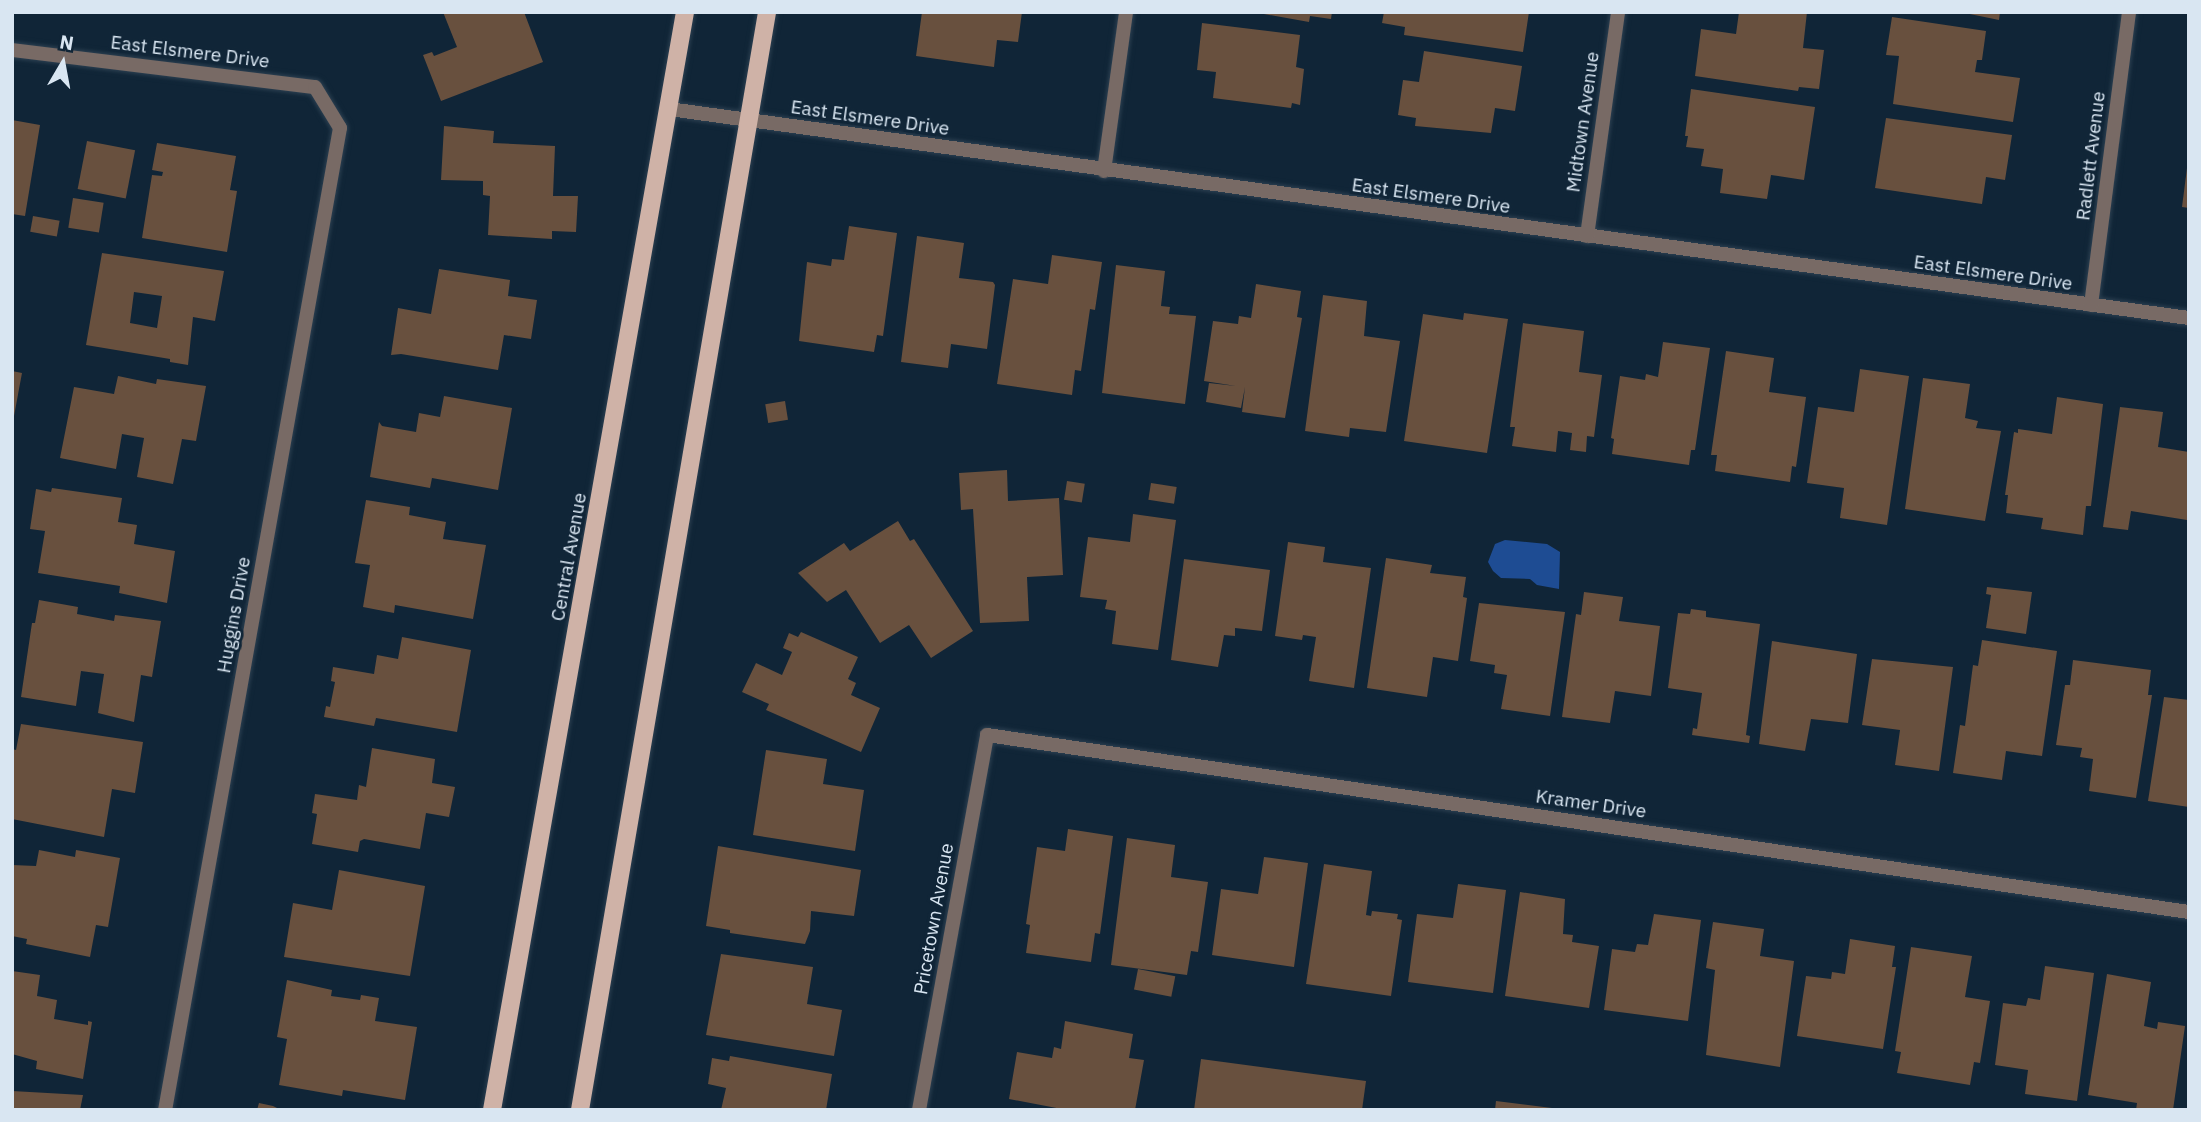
<!DOCTYPE html>
<html>
<head>
<meta charset="utf-8">
<style>
	body { margin:0 }
	#map { position:relative; width:2201px; height:1122px; overflow:hidden; background:#102537; font-family:"IBM Plex Sans",sans-serif }
	div>[style] { position:absolute }
	[style*='--x'] { left:calc(var(--x)*1px); top:calc(var(--y)*1px); width:calc(var(--w)*1px); rotate:calc(var(--a)*1deg) }
	.water>* { inset:0; background:#1e4c93 }
	.building>* { inset:0; background:#68503e; transform-origin:0 0 }
	.roads { filter:drop-shadow(0 0 2px #2c4051) drop-shadow(0 0 2px #2c4051) }
	.street>* { height:14px; margin:-7px; padding:0 7px; transform-origin:7px; border-radius:7px; background:#786a65 }
	.primary>* { height:18px; margin:-9px; padding:0 9px; transform-origin:9px; border-radius:9px; background:#cfb2a7 }
	span { translate:-50% -50%; white-space:nowrap; text-align:center; line-height:1.15; -webkit-text-stroke:6px #102537; paint-order:stroke }
	.street-label { font-size:19px; color:#d9e6f2 }
	.frame { position:absolute; inset:0; border:14px solid #d9e6f2; pointer-events:none }
	.north { position:absolute; left:28px; top:28px; width:70px; height:70px; -webkit-text-stroke:5px #102537; paint-order:stroke; rotate:10deg; font-size:19px; font-weight:700; line-height:28px; text-align:center; color:#d9e6f2 }
	.north::after { content:''; display:block; margin:auto; width:24px; height:32px; background:#d9e6f2; clip-path:polygon(50% 0,100% 100%,50% 72%,0 100%) }
</style>
</head>
<body>
<div id="map">
	<div class="water">
		<i style="clip-path:polygon(1505px 540px,1547px 544px,1560px 552px,1559px 589px,1537px 585px,1530px 579px,1501px 578px,1493px 571px,1488px 562px,1495px 544px)"></i>
	</div>
	<div class="building">
		<i style="clip-path:polygon(443px 12px,524px 12px,543px 62px,441px 101px,423px 55px,432px 52px,434px 56px,457px 47px)"></i>
		<i style="clip-path:polygon(922px 12px,1022px 12px,1018px 42px,997px 40px,994px 67px,916px 56px)"></i>
		<i style="clip-path:polygon(1253px 12px,1332px 12px,1331px 19px,1310px 16px,1309px 22px)"></i>
		<i style="clip-path:polygon(1384px 12px,1529px 12px,1523px 52px,1404px 35px,1405px 27px,1382px 23px)"></i>
		<i style="clip-path:polygon(1739px 12px,1807px 12px,1803px 48px,1824px 50px,1819px 89px,1799px 87px,1798px 91px,1695px 76px,1701px 29px,1736px 34px)"></i>
		<i style="clip-path:polygon(1960px 12px,2000px 12px,1999px 20px)"></i>
		<i style="clip-path:polygon(1892px 17px,1986px 31px,1982px 60px,1977px 60px,1975px 72px,2020px 78px,2013px 122px,1893px 104px,1899px 56px,1886px 55px)"></i>
		<i style="clip-path:polygon(1202px 23px,1300px 35px,1296px 67px,1304px 69px,1300px 105px,1292px 103px,1291px 108px,1213px 98px,1216px 72px,1197px 70px)"></i>
		<i style="clip-path:polygon(1424px 51px,1522px 66px,1515px 111px,1495px 108px,1491px 133px,1415px 126px,1416px 118px,1398px 115px,1403px 80px,1419px 82px)"></i>
		<i style="clip-path:polygon(1691px 89px,1815px 107px,1804px 180px,1771px 175px,1767px 199px,1720px 193px,1723px 169px,1701px 166px,1704px 149px,1686px 147px,1688px 136px,1685px 136px)"></i>
		<i style="clip-path:polygon(1886px 118px,2012px 135px,2005px 180px,1986px 177px,1982px 204px,1875px 188px)"></i>
		<i style="clip-path:polygon(12px 120px,40px 125px,25px 216px,12px 214px)"></i>
		<i style="clip-path:polygon(444px 126px,494px 131px,493px 143px,555px 146px,553px 196px,578px 196px,576px 232px,552px 231px,552px 239px,488px 235px,490px 196px,483px 195px,483px 181px,441px 180px)"></i>
		<i style="left:87px;top:141px;width:49px;height:49px;rotate:11deg"></i>
		<i style="clip-path:polygon(157px 143px,236px 156px,230px 190px,237px 191px,227px 252px,142px 238px,152px 175px,162px 176px,163px 172px,152px 170px)"></i>
		<i style="clip-path:polygon(2187px 168px,2189px 168px,2189px 208px,2182px 207px)"></i>
		<i style="left:73px;top:198px;width:31px;height:30px;rotate:9deg"></i>
		<i style="left:33px;top:216px;width:27px;height:16px;rotate:10deg"></i>
		<i style="clip-path:polygon(849px 226px,897px 233px,883px 336px,877px 335px,874px 352px,799px 341px,807px 262px,831px 266px,832px 259px,844px 260px)"></i>
		<i style="clip-path:polygon(917px 236px,964px 243px,959px 278px,993px 282px,995px 285px,987px 349px,951px 344px,948px 368px,901px 362px)"></i>
		<i style="clip-path:polygon(evenodd,102px 253px,224px 271px,215px 321px,193px 317px,188px 365px,170px 362px,170px 359px,86px 345px,102px 253px,134px 292px,162px 296px,157px 328px,130px 323px,134px 292px)"></i>
		<i style="clip-path:polygon(1052px 255px,1102px 262px,1095px 310px,1090px 309px,1081px 371px,1075px 370px,1072px 395px,997px 384px,1013px 279px,1048px 284px)"></i>
		<i style="clip-path:polygon(1116px 265px,1165px 271px,1161px 306px,1170px 307px,1169px 314px,1196px 316px,1185px 404px,1102px 393px)"></i>
		<i style="clip-path:polygon(439px 269px,510px 280px,508px 296px,537px 300px,531px 339px,504px 335px,498px 370px,401px 354px,391px 355px,398px 308px,431px 314px)"></i>
		<i style="clip-path:polygon(1256px 284px,1301px 291px,1297px 317px,1302px 318px,1285px 418px,1242px 412px,1245px 387px,1241px 408px,1206px 402px,1209px 383px,1236px 386px,1204px 381px,1213px 321px,1238px 324px,1239px 316px,1251px 318px)"></i>
		<i style="clip-path:polygon(1323px 295px,1367px 301px,1364px 336px,1400px 341px,1386px 432px,1350px 428px,1349px 437px,1305px 431px)"></i>
		<i style="clip-path:polygon(1464px 313px,1508px 319px,1487px 453px,1404px 441px,1423px 314px,1463px 320px)"></i>
		<i style="clip-path:polygon(1523px 323px,1584px 331px,1579px 372px,1602px 375px,1594px 437px,1587px 436px,1586px 452px,1570px 450px,1572px 433px,1558px 431px,1556px 452px,1512px 446px,1515px 427px,1510px 427px)"></i>
		<i style="clip-path:polygon(1663px 342px,1710px 348px,1695px 450px,1691px 450px,1689px 465px,1612px 454px,1614px 439px,1611px 438px,1620px 376px,1645px 380px,1646px 374px,1658px 377px)"></i>
		<i style="clip-path:polygon(1726px 351px,1774px 358px,1769px 392px,1806px 397px,1796px 467px,1792px 466px,1790px 482px,1715px 471px,1717px 455px,1711px 455px)"></i>
		<i style="clip-path:polygon(1860px 369px,1909px 376px,1887px 525px,1840px 518px,1844px 488px,1807px 483px,1818px 407px,1854px 412px)"></i>
		<i style="clip-path:polygon(12px 371px,22px 373px,14px 416px,12px 416px)"></i>
		<i style="clip-path:polygon(118px 376px,156px 384px,157px 379px,206px 386px,196px 441px,182px 439px,173px 484px,137px 477px,144px 438px,122px 434px,116px 469px,60px 458px,74px 387px,114px 394px)"></i>
		<i style="clip-path:polygon(1923px 378px,1970px 384px,1965px 418px,1978px 421px,1976px 428px,2001px 431px,1985px 521px,1905px 509px)"></i>
		<i style="clip-path:polygon(444px 396px,512px 408px,498px 490px,432px 478px,430px 488px,370px 477px,379px 422px,382px 426px,416px 432px,419px 413px,440px 417px)"></i>
		<i style="clip-path:polygon(2057px 397px,2103px 404px,2091px 506px,2086px 506px,2083px 535px,2041px 529px,2043px 518px,2006px 513px,2008px 495px,2005px 495px,2014px 432px,2018px 433px,2018px 429px,2052px 434px)"></i>
		<i style="left:785px;top:401px;width:19px;height:20px;rotate:81deg"></i>
		<i style="clip-path:polygon(2120px 407px,2163px 412px,2158px 447px,2189px 452px,2187px 520px,2131px 511px,2128px 530px,2103px 527px)"></i>
		<i style="clip-path:polygon(1007px 470px,1008px 501px,1059px 498px,1063px 575px,1027px 577px,1029px 621px,980px 623px,973px 509px,961px 510px,959px 473px)"></i>
		<i style="left:1067px;top:481px;width:18px;height:19px;rotate:9deg"></i>
		<i style="left:1151px;top:483px;width:26px;height:17px;rotate:9deg"></i>
		<i style="clip-path:polygon(52px 488px,122px 498px,118px 522px,137px 525px,134px 544px,175px 551px,167px 603px,119px 593px,120px 586px,38px 573px,45px 531px,30px 529px,36px 489px,51px 492px)"></i>
		<i style="clip-path:polygon(366px 500px,410px 507px,409px 515px,446px 522px,443px 539px,486px 545px,473px 619px,395px 605px,394px 613px,363px 607px,370px 565px,355px 563px)"></i>
		<i style="clip-path:polygon(1133px 514px,1176px 520px,1158px 650px,1112px 644px,1116px 611px,1105px 609px,1107px 600px,1080px 597px,1088px 537px,1130px 542px)"></i>
		<i style="clip-path:polygon(898px 521px,910px 541px,914px 539px,973px 631px,931px 658px,909px 625px,880px 643px,846px 590px,827px 602px,798px 573px,844px 543px,850px 551px)"></i>
		<i style="clip-path:polygon(1288px 542px,1325px 547px,1323px 562px,1371px 568px,1354px 688px,1309px 681px,1316px 637px,1303px 635px,1302px 640px,1275px 636px)"></i>
		<i style="clip-path:polygon(1386px 558px,1432px 565px,1430px 573px,1466px 577px,1463px 597px,1467px 598px,1458px 661px,1433px 657px,1427px 697px,1367px 688px)"></i>
		<i style="clip-path:polygon(1184px 559px,1270px 570px,1262px 631px,1235px 628px,1235px 636px,1224px 635px,1218px 667px,1171px 660px)"></i>
		<i style="clip-path:polygon(1987px 587px,2032px 592px,2026px 634px,1986px 628px,1991px 595px,1986px 594px)"></i>
		<i style="clip-path:polygon(1584px 592px,1623px 597px,1619px 621px,1660px 626px,1651px 696px,1615px 691px,1610px 723px,1562px 717px,1576px 614px,1581px 615px)"></i>
		<i style="clip-path:polygon(39px 600px,78px 607px,77px 614px,114px 621px,115px 615px,161px 621px,152px 677px,141px 675px,134px 722px,98px 713px,104px 674px,81px 671px,76px 706px,21px 697px,32px 623px,35px 623px)"></i>
		<i style="clip-path:polygon(1479px 603px,1565px 612px,1550px 716px,1501px 709px,1507px 675px,1494px 673px,1495px 665px,1470px 661px)"></i>
		<i style="clip-path:polygon(1691px 609px,1706px 611px,1706px 617px,1760px 624px,1746px 735px,1750px 736px,1749px 743px,1692px 735px,1693px 728px,1697px 729px,1702px 693px,1668px 688px,1678px 613px,1690px 614px)"></i>
		<i style="clip-path:polygon(801px 632px,858px 657px,848px 679px,856px 683px,851px 695px,880px 708px,861px 752px,766px 710px,769px 704px,742px 692px,756px 663px,782px 675px,792px 652px,783px 648px,789px 633px,798px 637px)"></i>
		<i style="clip-path:polygon(402px 637px,471px 650px,457px 732px,376px 718px,374px 726px,324px 717px,326px 706px,330px 707px,335px 682px,331px 681px,333px 667px,374px 674px,377px 655px,398px 659px)"></i>
		<i style="clip-path:polygon(1982px 640px,2057px 651px,2042px 756px,2006px 751px,2002px 780px,1953px 773px,1960px 725px,1965px 726px,1973px 665px,1978px 666px)"></i>
		<i style="clip-path:polygon(1772px 641px,1857px 654px,1848px 723px,1811px 719px,1805px 751px,1759px 744px)"></i>
		<i style="clip-path:polygon(1872px 659px,1953px 667px,1939px 771px,1895px 765px,1900px 730px,1862px 725px)"></i>
		<i style="clip-path:polygon(2073px 660px,2151px 670px,2148px 695px,2152px 695px,2136px 798px,2089px 791px,2093px 759px,2080px 757px,2082px 748px,2056px 745px,2065px 685px,2070px 685px)"></i>
		<i style="clip-path:polygon(2164px 697px,2189px 700px,2189px 807px,2148px 801px)"></i>
		<i style="clip-path:polygon(21px 724px,143px 742px,135px 793px,112px 789px,104px 837px,12px 819px,12px 749px,16px 750px)"></i>
		<i style="clip-path:polygon(372px 748px,435px 759px,432px 783px,455px 787px,449px 817px,426px 813px,420px 849px,364px 839px,360px 841px,358px 852px,312px 844px,317px 814px,312px 813px,315px 794px,357px 800px,359px 785px,366px 787px)"></i>
		<i style="clip-path:polygon(766px 750px,827px 759px,823px 784px,864px 790px,855px 851px,753px 835px)"></i>
		<i style="clip-path:polygon(1068px 829px,1113px 836px,1100px 934px,1095px 933px,1091px 962px,1026px 953px,1030px 925px,1026px 924px,1037px 847px,1065px 851px)"></i>
		<i style="clip-path:polygon(1127px 838px,1175px 845px,1171px 877px,1208px 882px,1198px 952px,1191px 951px,1187px 975px,1111px 965px)"></i>
		<i style="clip-path:polygon(718px 846px,861px 870px,854px 916px,811px 911px,810px 931px,805px 944px,730px 933px,730px 930px,706px 926px)"></i>
		<i style="clip-path:polygon(39px 850px,75px 857px,76px 850px,120px 858px,108px 927px,96px 925px,90px 957px,26px 944px,27px 939px,12px 936px,12px 865px,36px 866px)"></i>
		<i style="clip-path:polygon(1264px 857px,1308px 863px,1294px 967px,1212px 955px,1221px 889px,1258px 894px)"></i>
		<i style="clip-path:polygon(1324px 864px,1372px 871px,1366px 915px,1371px 916px,1372px 911px,1398px 914px,1397px 919px,1402px 920px,1391px 996px,1306px 984px)"></i>
		<i style="clip-path:polygon(339px 870px,425px 886px,410px 976px,284px 957px,293px 903px,332px 910px)"></i>
		<i style="clip-path:polygon(1458px 884px,1506px 890px,1493px 993px,1408px 982px,1417px 914px,1453px 918px)"></i>
		<i style="clip-path:polygon(1520px 892px,1565px 899px,1563px 934px,1573px 935px,1572px 942px,1599px 946px,1589px 1008px,1505px 996px)"></i>
		<i style="clip-path:polygon(1654px 914px,1701px 920px,1688px 1021px,1604px 1010px,1612px 949px,1635px 952px,1637px 944px,1648px 945px)"></i>
		<i style="clip-path:polygon(1713px 922px,1764px 929px,1760px 956px,1794px 961px,1780px 1067px,1706px 1055px,1715px 970px,1706px 968px)"></i>
		<i style="clip-path:polygon(1850px 939px,1895px 946px,1892px 967px,1896px 967px,1883px 1049px,1797px 1036px,1806px 976px,1831px 979px,1832px 972px,1845px 974px)"></i>
		<i style="clip-path:polygon(1911px 947px,1972px 956px,1965px 997px,1990px 1001px,1980px 1063px,1974px 1062px,1970px 1085px,1897px 1073px,1901px 1052px,1895px 1051px)"></i>
		<i style="clip-path:polygon(721px 954px,813px 967px,807px 1004px,842px 1010px,834px 1056px,706px 1035px)"></i>
		<i style="clip-path:polygon(2045px 966px,2094px 973px,2077px 1101px,2025px 1094px,2028px 1070px,1995px 1065px,2003px 1003px,2026px 1006px,2028px 998px,2040px 1000px)"></i>
		<i style="left:1138px;top:969px;width:38px;height:21px;rotate:11deg"></i>
		<i style="clip-path:polygon(12px 971px,40px 975px,37px 996px,57px 1000px,54px 1019px,88px 1025px,88px 1021px,92px 1022px,83px 1079px,36px 1069px,37px 1061px,12px 1054px)"></i>
		<i style="clip-path:polygon(2107px 974px,2151px 982px,2144px 1026px,2157px 1029px,2158px 1022px,2185px 1026px,2173px 1110px,2136px 1110px,2137px 1103px,2088px 1095px)"></i>
		<i style="clip-path:polygon(287px 980px,332px 990px,331px 996px,360px 1000px,361px 995px,379px 998px,375px 1021px,417px 1027px,405px 1100px,343px 1090px,342px 1096px,279px 1085px,287px 1039px,277px 1037px)"></i>
		<i style="clip-path:polygon(1065px 1021px,1133px 1034px,1129px 1058px,1144px 1060px,1135px 1110px,1067px 1110px,1009px 1099px,1017px 1052px,1052px 1058px,1054px 1047px,1061px 1049px)"></i>
		<i style="clip-path:polygon(730px 1056px,832px 1074px,826px 1110px,721px 1110px,726px 1088px,708px 1084px,712px 1058px,729px 1061px)"></i>
		<i style="clip-path:polygon(1201px 1059px,1366px 1081px,1362px 1110px,1194px 1110px)"></i>
		<i style="clip-path:polygon(12px 1091px,83px 1095px,80px 1110px,12px 1110px)"></i>
		<i style="clip-path:polygon(1496px 1101px,1552px 1108px,1552px 1110px,1495px 1110px)"></i>
		<i style="clip-path:polygon(259px 1103px,273px 1106px,281px 1110px,257px 1110px)"></i>
	</div>
	<div class="roads">
		<div class="street">
			<i style="--x:12;--y:50;--w:305;--a:7"></i>
			<i style="--x:315;--y:87;--w:48;--a:58.6"></i>
			<i style="--x:340;--y:128;--w:997;--a:100.1"></i>
			<i style="--x:669;--y:109;--w:1534;--a:7.83"></i>
			<i style="--x:1104;--y:171;--w:161;--a:-82.1"></i>
			<i style="--x:1587;--y:236;--w:226;--a:-82.1"></i>
			<i style="--x:2091;--y:305;--w:295;--a:-82.6"></i>
			<i style="--x:919;--y:1110;--w:381;--a:-79.7"></i>
			<i style="--x:987;--y:735;--w:1215;--a:8.38"></i>
		</div>
		<div class="primary">
			<i style="--x:492;--y:1110;--w:1115;--a:-80.03"></i>
			<i style="--x:580;--y:1110;--w:1114;--a:-80.33"></i>
		</div>
	</div>
	<div class="street-label">
		<span style="left:190px;top:52px;rotate:7deg">East Elsmere Drive</span>
		<span style="left:870px;top:118px;rotate:8deg">East Elsmere Drive</span>
		<span style="left:1583px;top:122px;rotate:-82deg">Midtown Avenue</span>
		<span style="left:2091px;top:156px;rotate:-83deg">Radlett Avenue</span>
		<span style="left:1431px;top:196px;rotate:8deg">East Elsmere Drive</span>
		<span style="left:1993px;top:273px;rotate:8deg">East Elsmere Drive</span>
		<span style="left:569px;top:557px;rotate:-80deg">Central Avenue</span>
		<span style="left:234px;top:615px;rotate:-80deg">Huggins Drive</span>
		<span style="left:1591px;top:804px;rotate:8deg">Kramer Drive</span>
		<span style="left:934px;top:919px;rotate:-80deg">Pricetown Avenue</span>
	</div>
	<div class="frame"></div>
	<div class="north">N</div>
</div>
</body>
</html>
